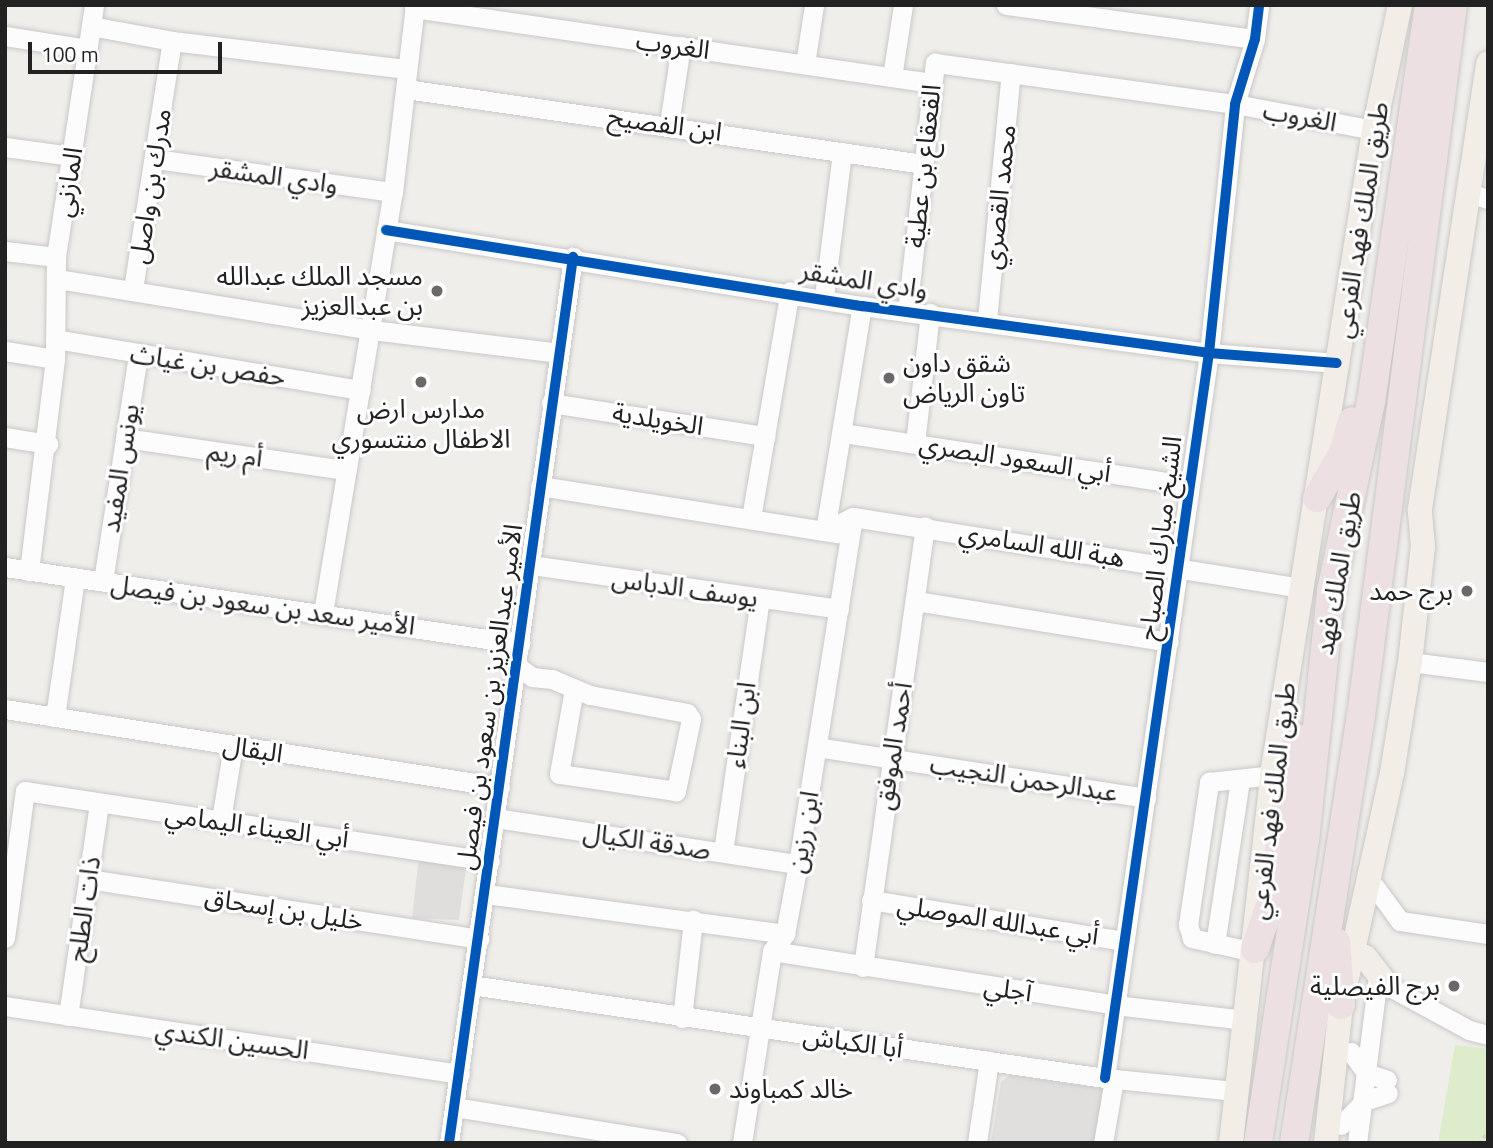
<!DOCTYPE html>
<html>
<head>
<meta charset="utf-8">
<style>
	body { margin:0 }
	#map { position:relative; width:1493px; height:1148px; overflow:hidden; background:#f0eeeb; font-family:"Titillium Web","Noto Sans Arabic",sans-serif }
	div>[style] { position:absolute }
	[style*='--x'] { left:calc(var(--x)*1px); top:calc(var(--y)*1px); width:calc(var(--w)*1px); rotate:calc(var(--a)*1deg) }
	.residential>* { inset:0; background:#dfdedc }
	.grass>* { inset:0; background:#ddeccb }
	.parking>* { inset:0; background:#e0dfde }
	.path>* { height:2.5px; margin-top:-1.25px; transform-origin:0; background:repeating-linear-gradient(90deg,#dccecd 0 3.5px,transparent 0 7px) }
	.roads { filter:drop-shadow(0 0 2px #c9c8c7) drop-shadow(0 0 2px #c9c8c7) }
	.minor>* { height:19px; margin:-9.5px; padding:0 9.5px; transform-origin:9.5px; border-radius:9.5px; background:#fdfcfc }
	.major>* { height:24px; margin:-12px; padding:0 12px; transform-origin:12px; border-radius:12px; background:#f3ede7 }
	.highway>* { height:28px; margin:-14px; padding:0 14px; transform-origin:14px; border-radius:14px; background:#ece0e2 }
	.cycleway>* { height:10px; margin:-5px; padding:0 5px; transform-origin:5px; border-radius:5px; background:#0057b8 }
	.dots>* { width:19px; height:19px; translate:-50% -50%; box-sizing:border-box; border:4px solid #fff; border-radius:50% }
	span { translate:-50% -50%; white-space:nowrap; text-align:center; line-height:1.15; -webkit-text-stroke:6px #fff; paint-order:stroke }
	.street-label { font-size:26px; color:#222 }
	.poi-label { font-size:26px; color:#222 }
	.right { translate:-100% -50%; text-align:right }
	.left { translate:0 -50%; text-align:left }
	.frame { position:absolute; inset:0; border:7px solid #222; pointer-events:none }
	.scale { position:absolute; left:28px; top:42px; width:194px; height:32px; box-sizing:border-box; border:4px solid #222; border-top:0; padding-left:9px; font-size:21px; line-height:24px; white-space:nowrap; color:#222; -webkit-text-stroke:5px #fff; paint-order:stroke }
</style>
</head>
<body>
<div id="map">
	<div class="residential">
		<i style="clip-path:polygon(419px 856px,458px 860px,466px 868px,459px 920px,412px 918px)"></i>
	</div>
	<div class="grass">
		<i style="clip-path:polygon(1455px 1045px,1488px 1049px,1488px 1143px,1438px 1143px)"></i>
	</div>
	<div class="parking">
		<i style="clip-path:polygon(1010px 1075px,1105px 1089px,1098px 1143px,991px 1143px,1001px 1082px)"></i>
	</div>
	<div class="path">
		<i style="--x:1479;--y:1143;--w:15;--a:-53"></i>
	</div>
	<div class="roads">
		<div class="minor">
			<i style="--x:1006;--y:5;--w:251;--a:7.8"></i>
			<i style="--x:414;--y:8;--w:523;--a:8.24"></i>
			<i style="--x:91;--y:26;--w:82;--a:10.5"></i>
			<i style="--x:172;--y:41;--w:237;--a:6.8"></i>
			<i style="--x:5;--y:36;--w:83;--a:9"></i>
			<i style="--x:805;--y:64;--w:60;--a:-81.3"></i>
			<i style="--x:892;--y:77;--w:73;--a:-81.3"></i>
			<i style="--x:406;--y:89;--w:522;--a:8.25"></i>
			<i style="--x:669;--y:124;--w:79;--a:-81.3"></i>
			<i style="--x:5;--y:147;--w:68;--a:7.7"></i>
			<i style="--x:155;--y:159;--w:240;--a:7.9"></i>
			<i style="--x:1466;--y:192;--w:23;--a:18"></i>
			<i style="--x:386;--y:230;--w:482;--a:9.1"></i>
			<i style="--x:862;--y:306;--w:350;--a:7.7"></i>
			<i style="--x:1209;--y:353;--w:128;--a:4.5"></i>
			<i style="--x:5;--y:251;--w:51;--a:6.7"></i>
			<i style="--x:57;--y:279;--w:319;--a:9.2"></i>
			<i style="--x:372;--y:330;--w:187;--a:7"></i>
			<i style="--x:133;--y:289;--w:251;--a:-81.1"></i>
			<i style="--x:824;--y:297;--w:146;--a:-82.9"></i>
			<i style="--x:907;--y:312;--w:251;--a:-83.6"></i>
			<i style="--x:935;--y:63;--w:303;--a:7.8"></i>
			<i style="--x:1235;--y:104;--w:141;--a:10.6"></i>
			<i style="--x:987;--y:320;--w:248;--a:-84.5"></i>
			<i style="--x:55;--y:339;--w:310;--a:9.5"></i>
			<i style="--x:5;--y:351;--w:51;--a:9.1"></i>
			<i style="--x:55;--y:359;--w:214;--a:97"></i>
			<i style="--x:55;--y:359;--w:102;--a:-89.4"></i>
			<i style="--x:56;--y:257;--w:255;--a:-81.4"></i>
			<i style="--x:551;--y:403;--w:217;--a:8.8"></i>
			<i style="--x:843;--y:433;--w:349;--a:8.6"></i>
			<i style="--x:5;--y:437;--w:44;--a:9.2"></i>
			<i style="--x:125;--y:438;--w:222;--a:8.3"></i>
			<i style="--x:915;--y:443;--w:131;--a:-83.4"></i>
			<i style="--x:540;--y:486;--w:302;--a:9"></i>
			<i style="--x:751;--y:518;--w:230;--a:-80.3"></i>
			<i style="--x:825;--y:531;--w:31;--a:-27"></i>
			<i style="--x:853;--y:517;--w:455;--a:9"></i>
			<i style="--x:825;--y:531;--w:228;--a:-80.7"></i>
			<i style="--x:531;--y:565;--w:311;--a:8.1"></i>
			<i style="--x:5;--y:567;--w:521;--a:8.5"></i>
			<i style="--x:103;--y:581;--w:230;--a:-81.2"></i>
			<i style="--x:916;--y:601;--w:256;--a:9.2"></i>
			<i style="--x:323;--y:613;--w:427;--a:-80.6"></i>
			<i style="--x:393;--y:192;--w:188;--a:-83.3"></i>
			<i style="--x:1410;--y:662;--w:79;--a:7.3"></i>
			<i style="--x:517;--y:666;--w:19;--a:36"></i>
			<i style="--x:532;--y:677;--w:20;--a:6"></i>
			<i style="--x:552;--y:679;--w:41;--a:22.8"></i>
			<i style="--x:590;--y:695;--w:99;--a:10.5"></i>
			<i style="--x:687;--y:713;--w:7;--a:56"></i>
			<i style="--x:691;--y:719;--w:74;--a:101.8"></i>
			<i style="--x:676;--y:791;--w:118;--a:-171.7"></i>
			<i style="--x:559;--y:774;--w:86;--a:-80"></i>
			<i style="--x:5;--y:709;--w:501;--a:8.95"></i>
			<i style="--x:55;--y:717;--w:140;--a:-81.8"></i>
			<i style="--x:817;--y:747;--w:333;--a:8.8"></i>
			<i style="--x:496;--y:818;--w:305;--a:8.7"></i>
			<i style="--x:221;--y:820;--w:75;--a:-80.8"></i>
			<i style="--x:723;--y:852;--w:256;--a:-81.7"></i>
			<i style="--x:88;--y:879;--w:396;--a:8.7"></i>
			<i style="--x:1375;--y:887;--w:42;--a:53.7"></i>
			<i style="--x:1400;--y:921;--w:89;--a:8.4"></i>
			<i style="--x:486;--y:894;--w:302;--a:7.6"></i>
			<i style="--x:871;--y:900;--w:257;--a:9.2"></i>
			<i style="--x:5;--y:938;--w:148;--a:-82.3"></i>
			<i style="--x:25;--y:791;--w:470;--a:8.6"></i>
			<i style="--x:1215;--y:944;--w:165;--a:-81.3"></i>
			<i style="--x:772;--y:951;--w:347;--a:8.9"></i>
			<i style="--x:1115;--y:1005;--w:131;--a:6.6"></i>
			<i style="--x:1254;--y:952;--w:64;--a:-167.3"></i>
			<i style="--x:1192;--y:938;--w:14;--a:-107"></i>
			<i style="--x:1188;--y:925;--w:145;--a:-81.6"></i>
			<i style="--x:1209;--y:782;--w:63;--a:-6.3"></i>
			<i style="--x:863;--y:967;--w:445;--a:-82"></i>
			<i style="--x:471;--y:985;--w:641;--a:8.35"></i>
			<i style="--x:1105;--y:1078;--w:132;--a:5.7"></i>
			<i style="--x:1388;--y:986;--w:92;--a:28.5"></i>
			<i style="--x:1469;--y:1030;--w:20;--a:15"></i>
			<i style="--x:5;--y:1006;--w:460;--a:8.5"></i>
			<i style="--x:68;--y:1016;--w:215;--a:-81.7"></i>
			<i style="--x:682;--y:1018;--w:99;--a:-83.6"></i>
			<i style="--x:1351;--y:1052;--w:26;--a:54"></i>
			<i style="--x:1366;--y:1073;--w:22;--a:18"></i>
			<i style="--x:1105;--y:1078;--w:732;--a:-81.84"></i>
			<i style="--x:1209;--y:353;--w:250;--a:-84"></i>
			<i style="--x:1235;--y:104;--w:68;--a:-72.9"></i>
			<i style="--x:1255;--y:39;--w:34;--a:-83"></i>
			<i style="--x:454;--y:1107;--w:226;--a:9.2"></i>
			<i style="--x:1341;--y:1125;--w:33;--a:-46"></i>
			<i style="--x:1364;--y:1101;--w:25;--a:-18"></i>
			<i style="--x:449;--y:1143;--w:895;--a:-82.03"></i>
			<i style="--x:742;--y:1143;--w:194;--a:-81.1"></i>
			<i style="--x:772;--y:951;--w:21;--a:-53"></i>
			<i style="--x:785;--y:934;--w:71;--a:-79.5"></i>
			<i style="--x:798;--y:864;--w:351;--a:-81"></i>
			<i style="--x:977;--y:1143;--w:83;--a:-81.7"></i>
			<i style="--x:1103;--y:1143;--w:65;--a:-80.2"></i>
			<i style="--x:1357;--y:1143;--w:168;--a:-82.8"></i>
		</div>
		<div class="major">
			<i style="--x:1365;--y:957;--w:37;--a:52"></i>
			<i style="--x:1231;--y:1143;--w:370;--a:-83.6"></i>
			<i style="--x:1272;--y:775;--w:653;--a:-81.01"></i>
			<i style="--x:1374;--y:130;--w:128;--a:-78.3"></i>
			<i style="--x:1326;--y:1143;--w:139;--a:-83.8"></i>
			<i style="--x:1341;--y:1005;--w:238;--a:-77.6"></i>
			<i style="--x:1392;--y:773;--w:112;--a:-80.8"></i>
			<i style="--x:1410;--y:662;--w:116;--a:-83.6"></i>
			<i style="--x:1423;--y:547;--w:38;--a:-95"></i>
			<i style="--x:1420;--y:509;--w:451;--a:-81.3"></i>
		</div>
		<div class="highway">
			<i style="--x:1317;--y:498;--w:53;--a:-60.5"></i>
			<i style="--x:1343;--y:452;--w:32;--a:-74"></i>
			<i style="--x:1336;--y:942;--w:63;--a:85.5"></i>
			<i style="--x:1255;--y:949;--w:46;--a:-71.2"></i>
			<i style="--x:1270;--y:905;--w:169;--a:-80.8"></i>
			<i style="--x:1258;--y:1143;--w:307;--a:-81.2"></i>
			<i style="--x:1305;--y:840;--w:250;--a:-84"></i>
			<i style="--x:1331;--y:591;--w:193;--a:-78.1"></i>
			<i style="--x:1371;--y:402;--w:401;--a:-81.7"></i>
			<i style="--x:1294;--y:1143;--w:432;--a:-81.1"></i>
			<i style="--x:1361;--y:716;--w:717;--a:-82.63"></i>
		</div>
	</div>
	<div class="cycleway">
		<i style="--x:386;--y:230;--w:482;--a:9.1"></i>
		<i style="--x:862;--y:306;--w:350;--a:7.7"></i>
		<i style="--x:1209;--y:353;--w:128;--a:4.5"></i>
		<i style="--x:1105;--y:1078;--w:732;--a:-81.84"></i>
		<i style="--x:1209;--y:353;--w:250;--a:-84"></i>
		<i style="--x:1235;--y:104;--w:68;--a:-72.9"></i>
		<i style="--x:1255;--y:39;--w:34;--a:-83"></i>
		<i style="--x:449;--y:1143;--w:895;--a:-82.03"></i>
	</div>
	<div class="dots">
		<i style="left:437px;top:291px;background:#6a6968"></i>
		<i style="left:889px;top:378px;background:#6a6968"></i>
		<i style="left:421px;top:382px;background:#6a6968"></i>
		<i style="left:1467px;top:591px;background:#6a6968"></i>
		<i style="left:1454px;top:986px;background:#6a6968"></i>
		<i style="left:715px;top:1089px;background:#6a6968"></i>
	</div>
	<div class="street-label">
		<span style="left:673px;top:45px;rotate:8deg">الغروب</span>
		<span style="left:1300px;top:116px;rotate:11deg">الغروب</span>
		<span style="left:665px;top:124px;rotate:8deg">ابن الفصيح</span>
		<span style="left:923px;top:166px;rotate:-84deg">القعقاع بن عطية</span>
		<span style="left:274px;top:176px;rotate:8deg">وادي المشقر</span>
		<span style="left:68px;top:182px;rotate:-81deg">المازني</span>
		<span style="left:150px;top:186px;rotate:-81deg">مدرك بن واصل</span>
		<span style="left:999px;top:197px;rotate:-84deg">محمد القصري</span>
		<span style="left:1361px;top:220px;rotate:-81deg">طريق الملك فهد الفرعي</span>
		<span style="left:864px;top:280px;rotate:9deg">وادي المشقر</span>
		<span style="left:208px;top:365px;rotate:9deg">حفص بن غياث</span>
		<span style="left:658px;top:419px;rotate:9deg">الخويلدية</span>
		<span style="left:235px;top:454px;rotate:8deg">أم ريم</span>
		<span style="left:1015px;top:458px;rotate:9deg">أبي السعود البصري</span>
		<span style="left:120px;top:468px;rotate:-81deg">يونس المفيد</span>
		<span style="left:1160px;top:538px;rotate:-83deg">الشيخ مبارك الصباح</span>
		<span style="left:1042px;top:545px;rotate:9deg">هبة الله السامري</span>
		<span style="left:1338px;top:573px;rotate:-80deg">طريق الملك فهد</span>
		<span style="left:685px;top:588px;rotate:8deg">يوسف الدباس</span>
		<span style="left:263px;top:605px;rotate:8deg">الأمير سعد بن سعود بن فيصل</span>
		<span style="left:489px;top:697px;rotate:-82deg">الأمير عبدالعزيز بن سعود بن فيصل</span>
		<span style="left:741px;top:725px;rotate:-82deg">ابن البناء</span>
		<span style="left:893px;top:746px;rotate:-81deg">أحمد الموفق</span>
		<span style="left:253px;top:749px;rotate:9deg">البقال</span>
		<span style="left:1024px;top:778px;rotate:9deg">عبدالرحمن النجيب</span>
		<span style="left:1272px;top:801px;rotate:-83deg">طريق الملك فهد الفرعي</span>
		<span style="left:257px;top:826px;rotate:8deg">أبي العيناء اليمامي</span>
		<span style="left:803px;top:832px;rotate:-80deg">ابن رزين</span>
		<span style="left:647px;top:841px;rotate:8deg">صدقة الكيال</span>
		<span style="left:84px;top:909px;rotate:-82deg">ذات الطلح</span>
		<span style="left:284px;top:909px;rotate:9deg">خليل بن إسحاق</span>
		<span style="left:998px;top:920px;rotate:9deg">أبي عبدالله الموصلي</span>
		<span style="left:1008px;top:989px;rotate:9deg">آجلي</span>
		<span style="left:232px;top:1040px;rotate:8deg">الحسين الكندي</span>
		<span style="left:853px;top:1042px;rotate:8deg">أبا الكباش</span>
	</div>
	<div class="poi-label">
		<span class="right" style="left:423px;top:291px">مسجد الملك عبدالله<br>بن عبدالعزيز</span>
		<span class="left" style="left:903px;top:378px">شقق داون<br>تاون الرياض</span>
		<span style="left:421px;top:424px">مدارس ارض<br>الاطفال منتسوري</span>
		<span class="right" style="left:1453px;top:591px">برج حمد</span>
		<span class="right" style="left:1440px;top:986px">برج الفيصلية</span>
		<span class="left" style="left:729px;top:1089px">خالد كمباوند</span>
	</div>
	<div class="frame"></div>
	<div class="scale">100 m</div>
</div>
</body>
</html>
